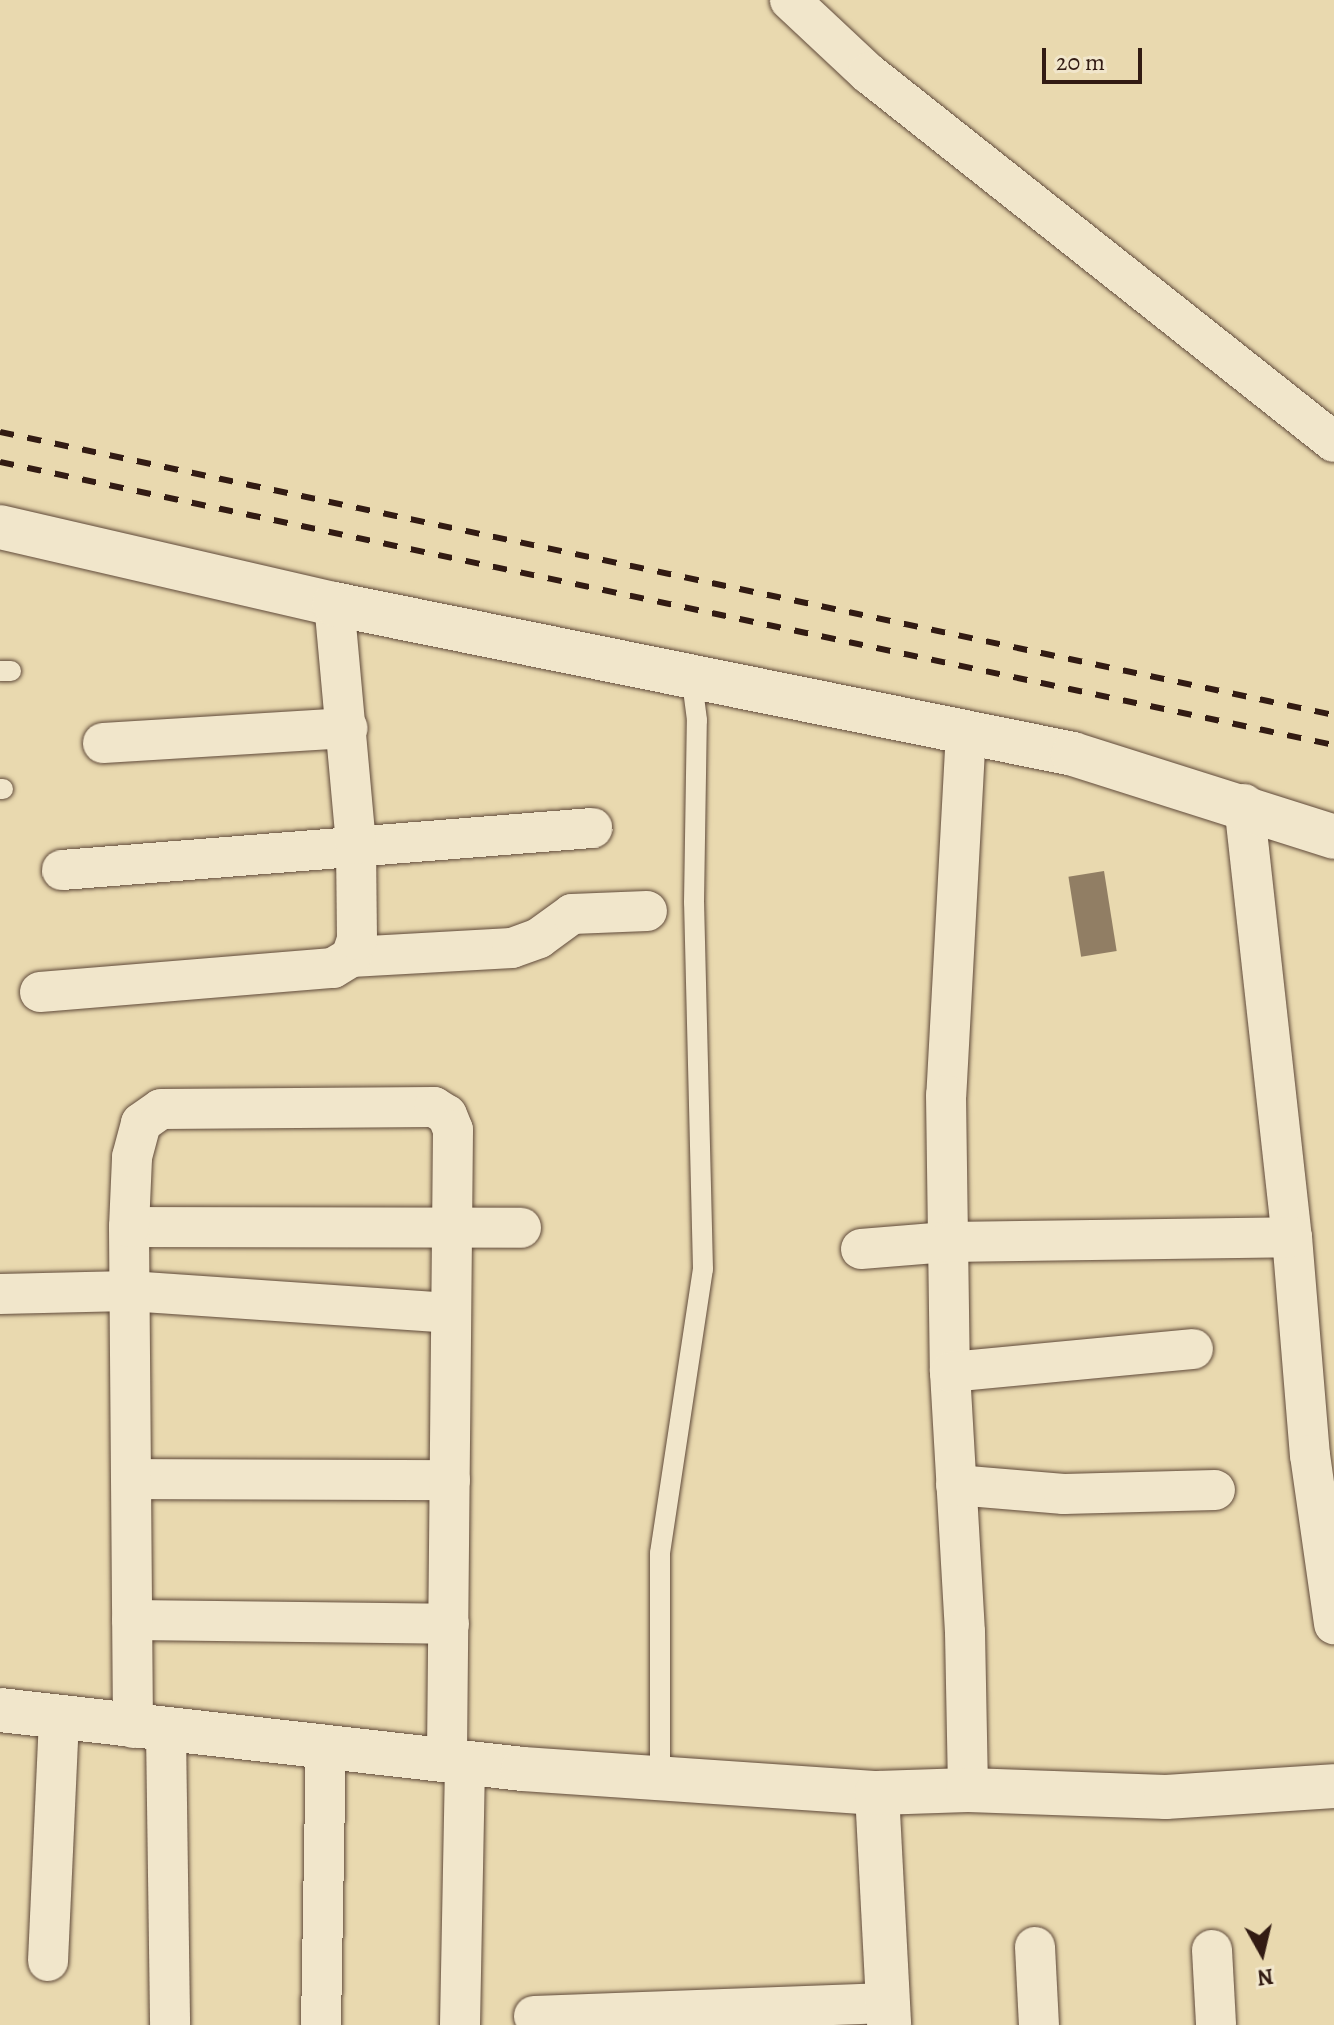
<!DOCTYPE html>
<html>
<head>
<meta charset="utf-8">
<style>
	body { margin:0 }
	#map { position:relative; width:1334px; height:2025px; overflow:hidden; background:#e9d9af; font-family:Alegreya,serif }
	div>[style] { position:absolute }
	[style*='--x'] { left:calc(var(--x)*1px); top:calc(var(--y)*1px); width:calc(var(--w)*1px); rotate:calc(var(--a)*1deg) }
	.building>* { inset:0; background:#917e64; transform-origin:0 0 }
	.roads { filter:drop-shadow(0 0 2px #604a3a) drop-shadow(0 0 2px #604a3a) }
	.service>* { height:20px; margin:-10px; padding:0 10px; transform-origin:10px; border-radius:10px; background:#f1e6cb }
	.minor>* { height:40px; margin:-20px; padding:0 20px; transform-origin:20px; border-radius:20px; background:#f1e6cb }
	.tertiary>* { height:44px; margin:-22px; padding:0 22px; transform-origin:22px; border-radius:22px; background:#f1e6cb }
	.secondary>* { height:44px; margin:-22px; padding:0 22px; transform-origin:22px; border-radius:22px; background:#f1e6cb }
	.rail>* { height:6px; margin-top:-3px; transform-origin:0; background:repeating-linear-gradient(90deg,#321b13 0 14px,transparent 0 28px) }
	span { translate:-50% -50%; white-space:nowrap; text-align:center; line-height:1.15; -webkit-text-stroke:7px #f1e6cb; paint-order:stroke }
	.north { position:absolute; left:1222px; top:1913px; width:80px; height:80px; -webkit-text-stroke:6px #f1e6cb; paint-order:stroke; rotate:172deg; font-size:22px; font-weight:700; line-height:32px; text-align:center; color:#321b13 }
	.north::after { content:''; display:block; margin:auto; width:28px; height:36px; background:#321b13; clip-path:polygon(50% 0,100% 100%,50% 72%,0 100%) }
	.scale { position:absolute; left:1042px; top:48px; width:100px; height:36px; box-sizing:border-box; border:4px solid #321b13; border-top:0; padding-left:10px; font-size:24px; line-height:28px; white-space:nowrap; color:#321b13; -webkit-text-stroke:6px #f1e6cb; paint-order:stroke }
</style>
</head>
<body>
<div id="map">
	<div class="building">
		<i style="left:1104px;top:871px;width:81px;height:36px;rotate:81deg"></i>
	</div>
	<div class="roads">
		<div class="service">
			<i style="--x:0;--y:671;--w:11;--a:0"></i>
			<i style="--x:0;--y:789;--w:3;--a:0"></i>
			<i style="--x:660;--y:1781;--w:228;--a:-90"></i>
			<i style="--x:660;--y:1553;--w:287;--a:-81.4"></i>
			<i style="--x:703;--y:1269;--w:367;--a:-91.4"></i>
			<i style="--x:694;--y:902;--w:182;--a:-89.1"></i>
			<i style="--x:697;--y:720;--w:46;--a:-97.4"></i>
		</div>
		<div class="minor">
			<i style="--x:790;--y:0;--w:107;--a:43.1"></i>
			<i style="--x:868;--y:73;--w:594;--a:38.37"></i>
			<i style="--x:966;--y:731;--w:365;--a:93.1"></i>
			<i style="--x:946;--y:1095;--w:277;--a:89.2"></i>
			<i style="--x:950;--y:1372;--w:260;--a:86.7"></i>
			<i style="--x:965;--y:1632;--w:158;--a:88.9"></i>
			<i style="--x:103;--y:743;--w:245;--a:-3.5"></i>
			<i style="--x:1244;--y:804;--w:436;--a:83.7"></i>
			<i style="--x:1292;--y:1237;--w:219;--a:85.3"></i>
			<i style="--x:1310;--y:1455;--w:171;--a:81.9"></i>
			<i style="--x:62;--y:870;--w:532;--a:-4.53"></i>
			<i style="--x:351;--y:957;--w:161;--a:-3.2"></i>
			<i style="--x:512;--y:948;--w:29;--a:-20"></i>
			<i style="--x:539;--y:938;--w:41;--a:-36"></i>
			<i style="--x:572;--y:914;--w:75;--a:-2.3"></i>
			<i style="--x:40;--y:992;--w:294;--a:-4.7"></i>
			<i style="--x:333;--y:968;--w:21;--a:-31"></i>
			<i style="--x:351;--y:957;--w:18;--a:-71"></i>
			<i style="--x:357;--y:940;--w:96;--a:-90.6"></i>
			<i style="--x:356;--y:844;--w:241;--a:-95.2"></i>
			<i style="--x:129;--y:1227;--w:392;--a:0.1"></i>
			<i style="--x:861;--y:1249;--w:86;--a:-4.7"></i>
			<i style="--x:947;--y:1242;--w:345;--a:-0.8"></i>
			<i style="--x:0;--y:1294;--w:129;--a:-1.3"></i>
			<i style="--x:129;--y:1291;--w:321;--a:3.9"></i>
			<i style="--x:950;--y:1372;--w:244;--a:-5.4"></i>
			<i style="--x:131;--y:1479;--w:319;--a:0.2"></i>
			<i style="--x:956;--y:1485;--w:108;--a:4.8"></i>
			<i style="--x:1064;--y:1494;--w:151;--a:-1.5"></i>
			<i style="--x:132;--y:1620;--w:317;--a:0.7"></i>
			<i style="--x:133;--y:1728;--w:501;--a:-90.46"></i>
			<i style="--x:129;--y:1227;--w:70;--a:-87.5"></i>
			<i style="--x:132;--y:1157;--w:35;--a:-75"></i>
			<i style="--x:141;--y:1123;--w:24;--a:-35"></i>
			<i style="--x:161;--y:1109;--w:273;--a:-0.4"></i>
			<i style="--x:434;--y:1107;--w:15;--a:32"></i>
			<i style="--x:447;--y:1115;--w:16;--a:68"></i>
			<i style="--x:453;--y:1130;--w:629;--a:90.55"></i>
			<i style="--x:166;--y:1732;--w:293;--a:89.2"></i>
			<i style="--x:1035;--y:1947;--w:78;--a:87.1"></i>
			<i style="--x:1212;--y:1950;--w:75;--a:86.9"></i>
			<i style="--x:48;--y:1961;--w:243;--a:-87.4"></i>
			<i style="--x:534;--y:2016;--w:354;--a:-2.1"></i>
			<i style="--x:321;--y:2025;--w:277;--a:-89"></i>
			<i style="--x:460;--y:2025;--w:264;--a:-88.9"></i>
		</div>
		<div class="tertiary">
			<i style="--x:0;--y:1710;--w:526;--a:6.44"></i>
			<i style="--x:523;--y:1769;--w:355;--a:3.9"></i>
			<i style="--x:877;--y:1793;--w:232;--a:87"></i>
			<i style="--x:877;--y:1793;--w:91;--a:-1.9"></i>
			<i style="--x:968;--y:1790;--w:198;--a:2"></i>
			<i style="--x:1166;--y:1797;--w:168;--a:-3.7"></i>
		</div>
		<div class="secondary">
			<i style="--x:0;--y:527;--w:343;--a:13"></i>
			<i style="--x:334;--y:604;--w:754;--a:11.47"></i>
			<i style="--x:1073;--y:754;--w:274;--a:17.6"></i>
		</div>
	</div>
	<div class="rail">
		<i style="--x:0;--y:432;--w:1364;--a:11.98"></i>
		<i style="--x:0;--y:462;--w:1364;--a:11.98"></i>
	</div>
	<div class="north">N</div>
	<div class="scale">20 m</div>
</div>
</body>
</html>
